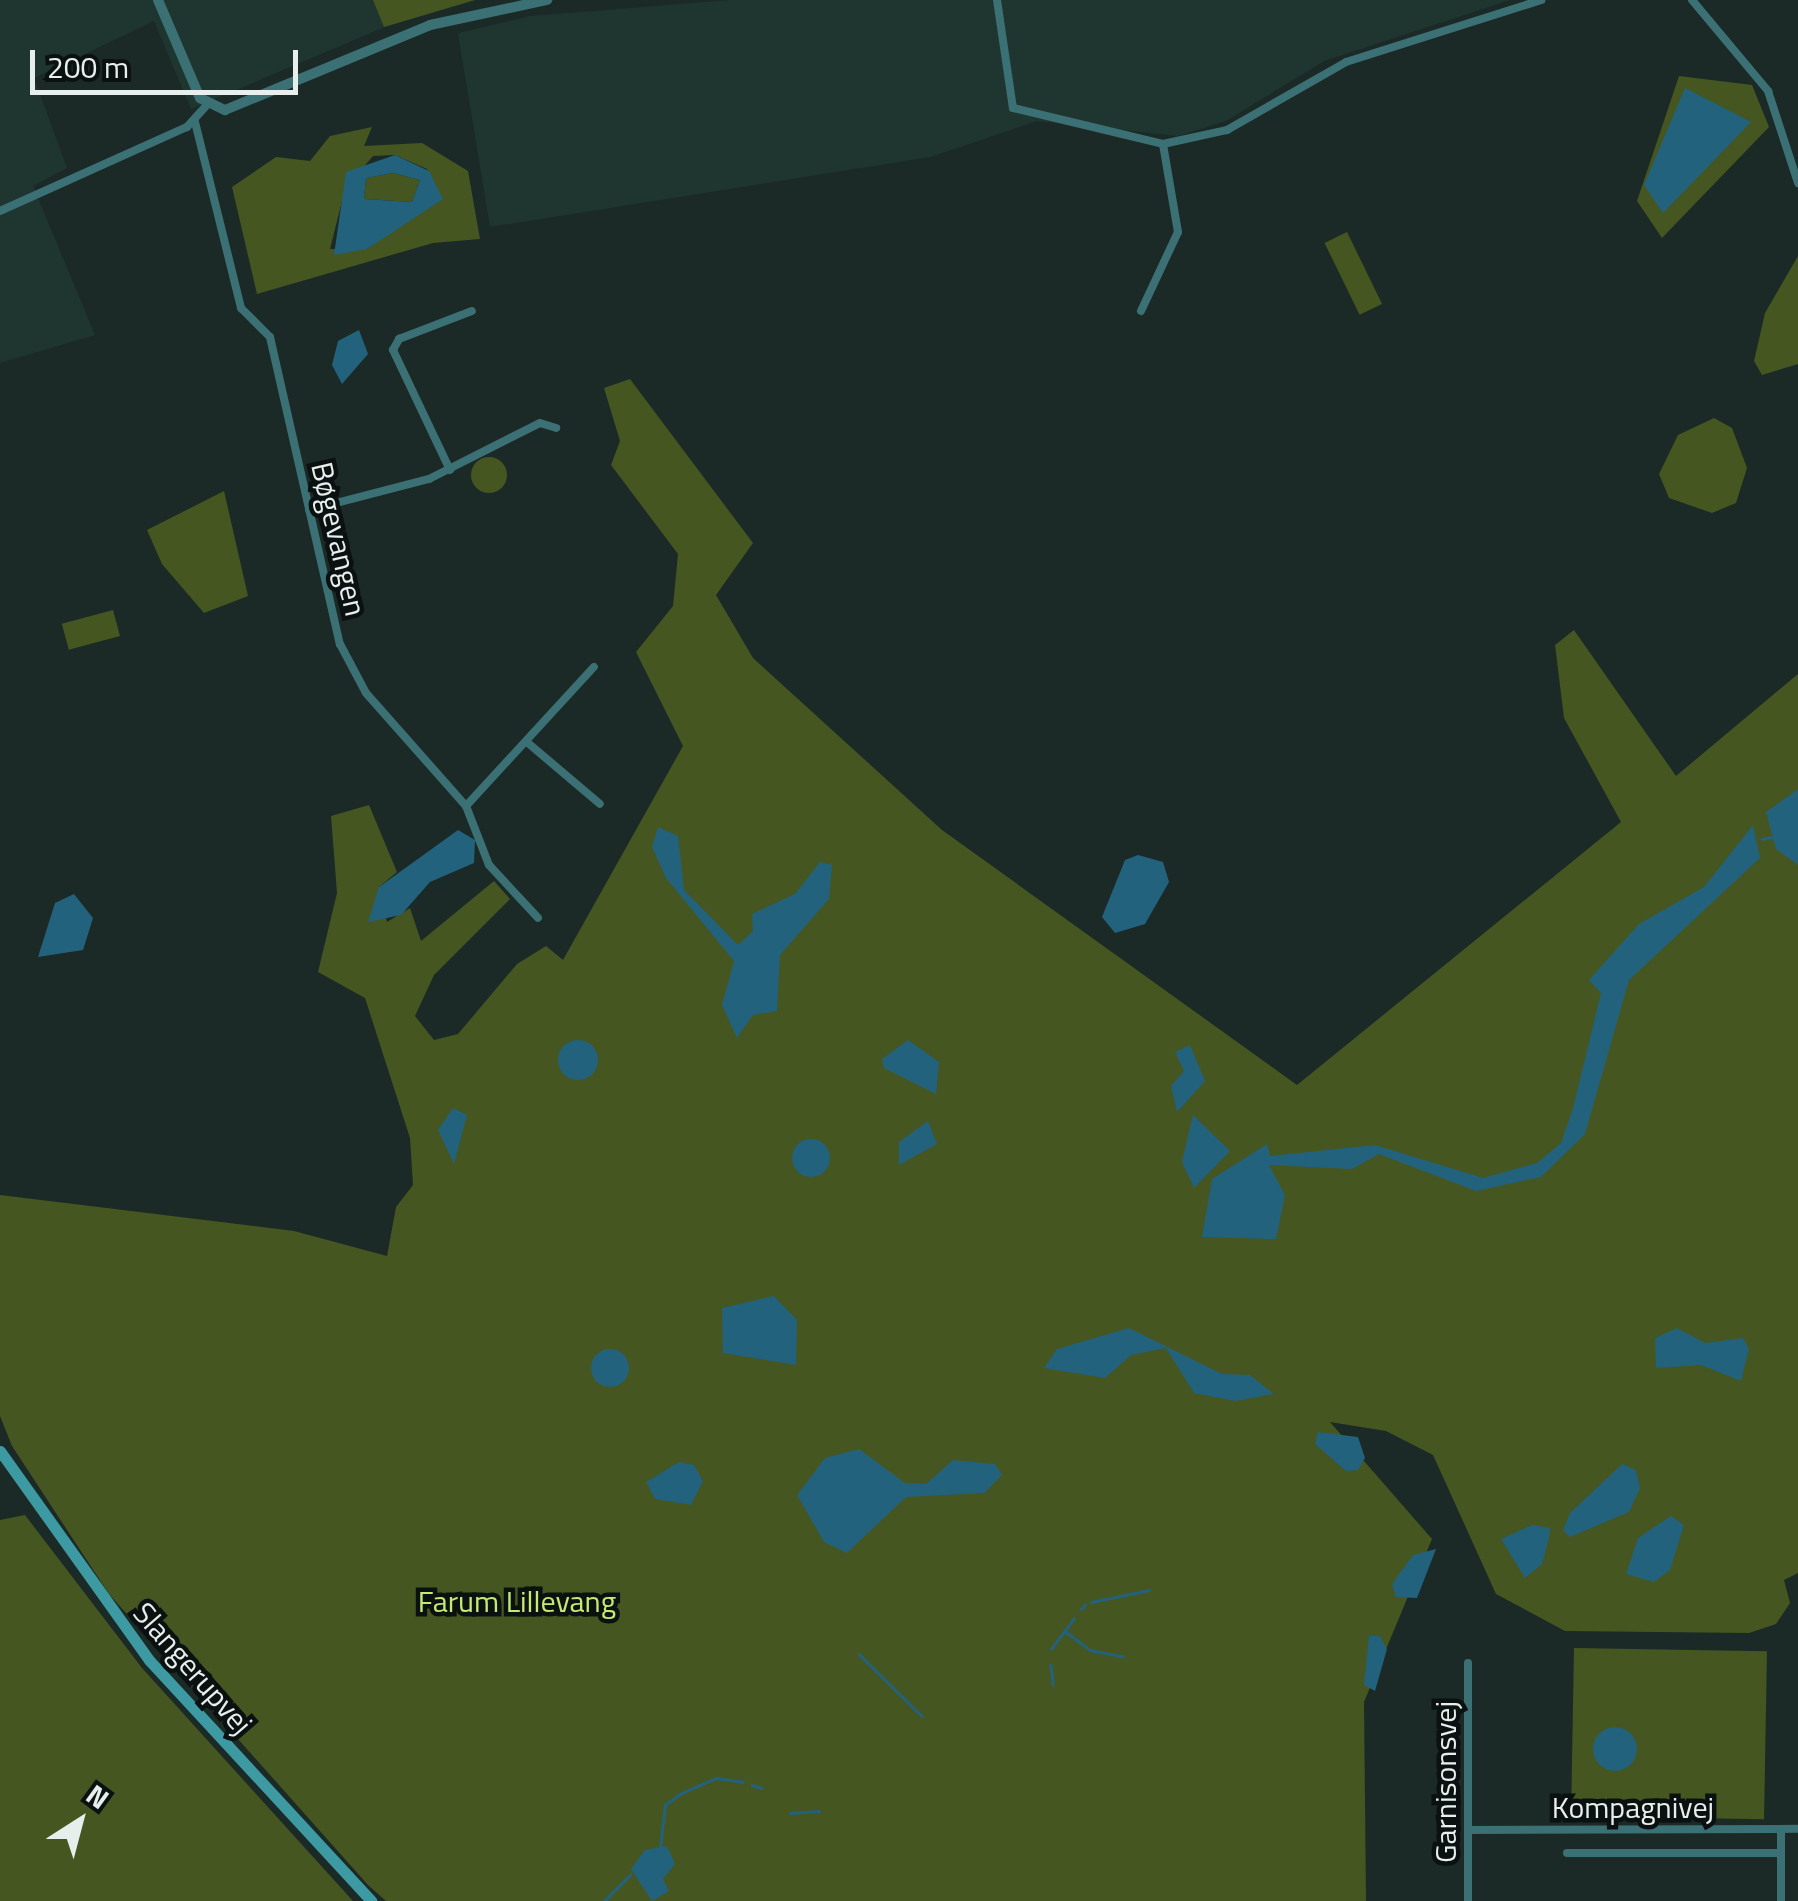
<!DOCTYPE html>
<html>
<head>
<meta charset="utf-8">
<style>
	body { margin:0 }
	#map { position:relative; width:1798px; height:1901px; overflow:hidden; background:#1b2a26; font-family:"Titillium Web",sans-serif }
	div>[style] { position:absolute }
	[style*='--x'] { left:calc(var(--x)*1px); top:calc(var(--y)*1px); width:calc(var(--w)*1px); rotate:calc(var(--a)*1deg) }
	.built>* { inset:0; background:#1f3630 }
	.green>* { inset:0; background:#455621; transform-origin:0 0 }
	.round { border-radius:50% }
	.water>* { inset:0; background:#23627d }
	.stream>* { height:2.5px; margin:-1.25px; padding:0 1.25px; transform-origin:1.25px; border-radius:1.25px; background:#23627d }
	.minor>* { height:8px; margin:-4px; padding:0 4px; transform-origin:4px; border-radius:4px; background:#3b7075 }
	.tertiary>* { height:10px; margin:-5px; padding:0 5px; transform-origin:5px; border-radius:5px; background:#3b7075 }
	.secondary>* { height:11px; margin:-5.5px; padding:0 5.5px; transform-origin:5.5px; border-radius:5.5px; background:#3e9aa2 }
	span { translate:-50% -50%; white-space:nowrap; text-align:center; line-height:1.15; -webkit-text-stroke:9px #0b1110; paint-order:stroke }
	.street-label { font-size:30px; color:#e6efec }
	.park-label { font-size:30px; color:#c4ea6f }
	.north { position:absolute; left:30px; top:1771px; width:100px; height:100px; -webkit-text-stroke:8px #0b1110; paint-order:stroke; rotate:36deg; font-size:28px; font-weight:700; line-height:40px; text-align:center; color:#e6efec }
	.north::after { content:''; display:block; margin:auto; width:35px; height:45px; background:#e6efec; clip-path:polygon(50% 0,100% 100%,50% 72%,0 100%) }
	.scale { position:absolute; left:30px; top:50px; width:268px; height:45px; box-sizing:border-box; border:5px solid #e6efec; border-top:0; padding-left:12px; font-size:30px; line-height:35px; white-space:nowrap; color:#e6efec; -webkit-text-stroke:8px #0b1110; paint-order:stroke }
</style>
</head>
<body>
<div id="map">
	<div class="built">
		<i style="clip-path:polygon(0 0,475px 0,385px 27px,191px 109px,154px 21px,34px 78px,67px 168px,33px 186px,95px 335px,0 363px)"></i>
		<i style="clip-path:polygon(731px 0,1510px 0,1324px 61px,1226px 121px,1178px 136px,1037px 121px,930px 157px,490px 227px,458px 33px,530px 16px)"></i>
	</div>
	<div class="green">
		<i style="clip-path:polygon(373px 0,475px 0,384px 27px)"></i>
		<i style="clip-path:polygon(1679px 76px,1752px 85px,1769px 127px,1662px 238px,1637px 201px)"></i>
		<i style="clip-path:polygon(evenodd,372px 127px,364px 146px,422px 143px,468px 171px,480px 239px,433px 243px,257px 294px,232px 187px,276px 157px,310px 161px,330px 136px,372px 127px,395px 155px,427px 169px,439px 192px,367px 249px,330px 249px,345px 189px,373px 156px,395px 155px)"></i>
		<i style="clip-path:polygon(393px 173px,420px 180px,412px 202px,364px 199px,366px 178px)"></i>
		<i style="left:1347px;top:232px;width:80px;height:25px;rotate:64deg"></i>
		<i style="clip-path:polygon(1798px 256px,1798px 364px,1762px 375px,1754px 361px,1765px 313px)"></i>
		<i style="clip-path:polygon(630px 379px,753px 543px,716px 595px,753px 658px,942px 830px,1297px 1085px,1621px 822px,1564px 718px,1555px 645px,1574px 630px,1676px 776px,1798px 674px,1798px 1573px,1784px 1580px,1790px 1603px,1776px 1624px,1749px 1633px,1565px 1631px,1496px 1594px,1433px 1455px,1386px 1431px,1330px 1422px,1432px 1539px,1364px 1702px,1366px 1901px,386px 1901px,368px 1885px,109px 1594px,12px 1446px,0 1416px,0 1195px,294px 1231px,387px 1256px,396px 1207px,413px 1185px,410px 1138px,365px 998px,318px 972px,337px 893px,331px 816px,369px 805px,397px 872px,379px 887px,387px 922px,410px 908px,421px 941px,494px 881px,510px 899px,434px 975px,415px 1016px,434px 1040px,458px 1034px,517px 964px,546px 946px,563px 960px,683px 746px,636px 652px,673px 606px,678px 554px,611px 465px,620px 441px,604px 388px)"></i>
		<i style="clip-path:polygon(1714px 418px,1732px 428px,1747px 468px,1736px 503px,1712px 513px,1669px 498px,1659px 474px,1678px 435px)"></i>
		<i class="round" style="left:471px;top:457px;width:36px;height:36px"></i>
		<i style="clip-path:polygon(224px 491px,248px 596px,204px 613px,162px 564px,147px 530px)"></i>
		<i style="left:113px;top:610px;width:27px;height:53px;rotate:75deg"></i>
		<i style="clip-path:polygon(25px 1515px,142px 1668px,353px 1901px,0 1901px,0 1520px)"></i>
		<i style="left:1574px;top:1648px;width:193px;height:168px;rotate:1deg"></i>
	</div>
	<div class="water">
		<i style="clip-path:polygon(1685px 88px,1751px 122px,1663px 213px,1644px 185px)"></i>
		<i style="clip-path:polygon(evenodd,395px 155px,429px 171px,443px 199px,367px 249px,334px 255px,346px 172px,395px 155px,393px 173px,420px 180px,412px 202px,364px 199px,366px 178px,393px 173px)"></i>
		<i style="clip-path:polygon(359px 330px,368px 354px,342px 384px,332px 365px,338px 341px)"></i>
		<i style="clip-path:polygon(1798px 789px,1798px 865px,1776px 849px,1766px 812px)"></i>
		<i style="clip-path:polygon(1753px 825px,1760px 858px,1629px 980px,1585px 1134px,1541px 1177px,1476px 1191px,1379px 1154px,1352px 1169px,1269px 1165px,1285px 1195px,1276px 1239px,1202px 1237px,1212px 1179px,1267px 1144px,1270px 1156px,1375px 1145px,1483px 1178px,1537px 1163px,1561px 1143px,1573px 1108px,1601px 993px,1589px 980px,1639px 924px,1704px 887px)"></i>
		<i style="clip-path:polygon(658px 827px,678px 836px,684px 890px,738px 945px,753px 931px,752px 914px,795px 894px,820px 862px,832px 865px,829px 899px,780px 955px,777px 1011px,753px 1015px,737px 1038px,722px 1005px,734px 961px,666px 878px,652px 847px)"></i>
		<i style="clip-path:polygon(458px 830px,475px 840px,474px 863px,430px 882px,401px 915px,368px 922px,379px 887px)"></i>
		<i style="clip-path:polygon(1138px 855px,1163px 862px,1169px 882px,1145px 924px,1115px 933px,1102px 917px,1125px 860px)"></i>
		<i style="clip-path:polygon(74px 894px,93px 918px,83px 950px,38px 957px,55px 903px)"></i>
		<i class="round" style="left:558px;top:1040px;width:40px;height:40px"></i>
		<i style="clip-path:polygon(908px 1040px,939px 1062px,936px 1094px,884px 1068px,882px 1059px)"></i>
		<i style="clip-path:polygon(1190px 1045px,1205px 1081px,1177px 1112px,1171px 1086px,1184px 1071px,1175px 1052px)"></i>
		<i style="clip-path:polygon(453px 1108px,467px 1115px,454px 1164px,438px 1130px)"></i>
		<i style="clip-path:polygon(1193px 1115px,1230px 1151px,1194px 1188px,1182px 1162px)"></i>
		<i style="clip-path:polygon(928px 1121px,937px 1144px,899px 1165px,899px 1142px)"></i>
		<i class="round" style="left:792px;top:1139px;width:38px;height:38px"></i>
		<i style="clip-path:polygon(774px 1296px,797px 1320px,796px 1365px,723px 1353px,722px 1308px)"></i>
		<i style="clip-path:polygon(1129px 1328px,1222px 1374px,1250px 1375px,1274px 1394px,1235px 1401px,1194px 1393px,1166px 1348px,1131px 1355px,1105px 1378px,1044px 1368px,1057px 1349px)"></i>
		<i style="clip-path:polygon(1677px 1328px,1705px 1343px,1743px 1338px,1749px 1349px,1741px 1381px,1701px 1365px,1656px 1368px,1655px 1338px)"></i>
		<i class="round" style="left:591px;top:1349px;width:38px;height:38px"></i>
		<i style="clip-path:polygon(1318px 1432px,1358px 1437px,1365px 1458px,1358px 1470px,1346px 1471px,1315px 1444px)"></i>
		<i style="clip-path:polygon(859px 1449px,905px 1483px,926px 1484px,953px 1460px,995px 1464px,1002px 1475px,984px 1493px,906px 1497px,847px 1553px,824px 1542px,797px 1495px,825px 1458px)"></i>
		<i style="clip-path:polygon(679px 1462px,694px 1465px,703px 1481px,691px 1505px,655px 1499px,646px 1482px)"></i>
		<i style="clip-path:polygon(1622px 1464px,1636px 1470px,1640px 1488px,1629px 1512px,1570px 1537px,1563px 1530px,1570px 1513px)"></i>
		<i style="clip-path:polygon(1671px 1516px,1684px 1525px,1670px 1570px,1654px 1582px,1626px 1574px,1638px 1538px)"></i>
		<i style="clip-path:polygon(1532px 1525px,1550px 1528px,1549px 1538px,1542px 1564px,1525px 1578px,1501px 1539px)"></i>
		<i style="clip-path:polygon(1436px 1549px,1417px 1598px,1396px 1597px,1392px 1584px,1413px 1555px)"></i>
		<i style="clip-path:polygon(1369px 1636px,1380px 1636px,1387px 1649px,1375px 1691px,1364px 1685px)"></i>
		<i class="round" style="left:1593px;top:1727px;width:44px;height:44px"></i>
		<i style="clip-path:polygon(667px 1846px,675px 1864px,663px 1879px,669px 1891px,652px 1901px,631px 1869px,645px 1850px)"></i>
	</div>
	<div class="stream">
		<i style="--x:1762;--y:839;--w:10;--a:-11"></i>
		<i style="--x:1091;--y:1602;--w:59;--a:-11.7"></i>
		<i style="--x:1081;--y:1609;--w:6;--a:-45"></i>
		<i style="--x:1065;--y:1631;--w:31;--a:37"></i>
		<i style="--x:1090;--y:1650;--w:33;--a:11"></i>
		<i style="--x:1051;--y:1649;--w:38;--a:-53"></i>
		<i style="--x:859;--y:1654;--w:88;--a:44.5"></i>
		<i style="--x:1051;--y:1665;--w:19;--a:84"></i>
		<i style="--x:752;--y:1785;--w:10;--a:17"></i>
		<i style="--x:790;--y:1813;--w:29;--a:-4"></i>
		<i style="--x:660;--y:1848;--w:43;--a:-83.4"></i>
		<i style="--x:665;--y:1805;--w:19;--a:-36"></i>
		<i style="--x:680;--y:1794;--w:39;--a:-24"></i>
		<i style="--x:716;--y:1778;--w:27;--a:8"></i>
		<i style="--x:604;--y:1901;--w:37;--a:-45"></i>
	</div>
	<div class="minor">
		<i style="--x:997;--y:0;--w:109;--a:81.6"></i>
		<i style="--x:1013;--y:108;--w:154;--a:13.5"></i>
		<i style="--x:1163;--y:144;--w:66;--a:-12.3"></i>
		<i style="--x:1227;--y:130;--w:137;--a:-29.7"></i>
		<i style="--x:1346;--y:62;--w:205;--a:-17.6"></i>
		<i style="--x:1692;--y:0;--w:119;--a:50.1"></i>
		<i style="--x:1768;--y:91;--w:97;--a:71.9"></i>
		<i style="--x:195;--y:122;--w:192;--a:76.1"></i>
		<i style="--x:241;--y:308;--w:41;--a:45"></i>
		<i style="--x:270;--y:337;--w:315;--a:77.2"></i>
		<i style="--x:340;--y:644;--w:55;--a:62"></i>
		<i style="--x:366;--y:693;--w:151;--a:48.5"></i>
		<i style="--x:466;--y:806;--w:63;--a:68.7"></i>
		<i style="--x:489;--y:865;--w:72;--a:47.2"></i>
		<i style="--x:0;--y:211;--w:205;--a:-24.2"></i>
		<i style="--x:187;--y:127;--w:30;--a:-48"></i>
		<i style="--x:1141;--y:311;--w:87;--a:-64.9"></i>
		<i style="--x:1178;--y:232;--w:89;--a:-99.7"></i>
		<i style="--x:450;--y:470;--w:133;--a:-115.4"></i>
		<i style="--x:393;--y:350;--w:13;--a:-61"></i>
		<i style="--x:399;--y:339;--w:78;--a:-21"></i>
		<i style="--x:309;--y:510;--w:124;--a:-14.5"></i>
		<i style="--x:429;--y:479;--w:124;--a:-26.8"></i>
		<i style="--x:540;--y:423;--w:17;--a:17"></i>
		<i style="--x:528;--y:743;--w:94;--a:40.3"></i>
		<i style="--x:466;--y:806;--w:189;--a:-47.4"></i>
		<i style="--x:1468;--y:1663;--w:238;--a:90"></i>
		<i style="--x:1468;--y:1830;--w:330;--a:-0.2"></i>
		<i style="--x:1567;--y:1853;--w:214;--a:0"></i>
		<i style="--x:1781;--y:1901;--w:72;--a:-90"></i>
	</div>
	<div class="tertiary">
		<i style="--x:158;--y:0;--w:107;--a:66.8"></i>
		<i style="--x:200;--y:98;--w:28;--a:26"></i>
		<i style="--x:225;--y:110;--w:222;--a:-22.5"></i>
		<i style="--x:430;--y:25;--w:120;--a:-12.1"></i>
	</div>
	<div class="secondary">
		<i style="--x:0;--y:1451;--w:257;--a:54.5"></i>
		<i style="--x:149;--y:1660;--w:328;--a:47.3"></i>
	</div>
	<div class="street-label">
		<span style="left:339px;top:539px;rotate:77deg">Bøgevangen</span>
		<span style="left:193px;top:1668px;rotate:49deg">Slangerupvej</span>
		<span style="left:1445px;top:1782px;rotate:-90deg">Garnisonsvej</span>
		<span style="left:1633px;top:1807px">Kompagnivej</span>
	</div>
	<div class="park-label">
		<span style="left:517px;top:1601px">Farum Lillevang</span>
	</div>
	<div class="north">N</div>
	<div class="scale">200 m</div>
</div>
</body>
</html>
